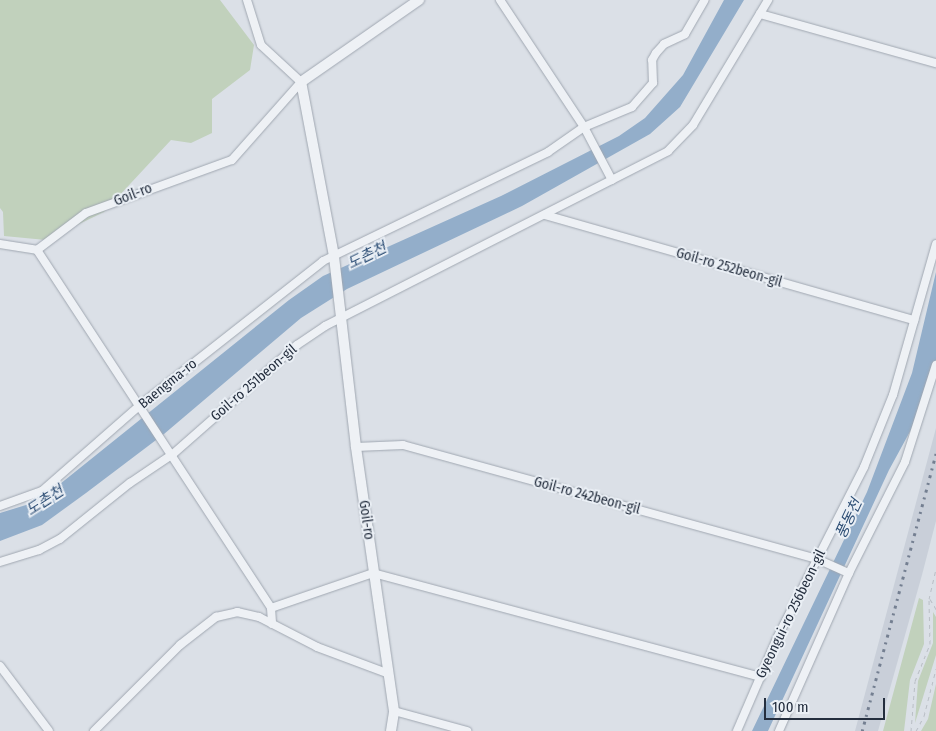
<!DOCTYPE html>
<html>
<head>
<meta charset="utf-8">
<style>
	body { margin:0 }
	#map { position:relative; width:936px; height:731px; overflow:hidden; background:#dbe0e7; font-family:"Fira Sans Condensed","Noto Sans KR",sans-serif }
	div>[style] { position:absolute }
	[style*='--x'] { left:calc(var(--x)*1px); top:calc(var(--y)*1px); width:calc(var(--w)*1px); rotate:calc(var(--a)*1deg) }
	.built>* { inset:0; background:#c9cfd9 }
	.green>* { inset:0; background:#c1d1bc }
	.water>* { inset:0; background:#93aeca }
	.path>* { height:1px; margin-top:-0.5px; transform-origin:0; background:repeating-linear-gradient(90deg,#b9bec5 0 4px,transparent 0 8px) }
	.roads { filter:drop-shadow(0 0 1px #a0a7b1) drop-shadow(0 0 1px #a0a7b1) }
	.minor>* { height:8px; margin:-4px; padding:0 4px; transform-origin:4px; border-radius:4px; background:#eef1f5 }
	.tertiary>* { height:10px; margin:-5px; padding:0 5px; transform-origin:5px; border-radius:5px; background:#eef1f5 }
	.rail>* { height:2.5px; margin-top:-1.25px; transform-origin:0; background:repeating-linear-gradient(90deg,#747f91 0 2.5px,transparent 0 7.5px) }
	span { translate:-50% -50%; white-space:nowrap; text-align:center; line-height:1.15; -webkit-text-stroke:4px #eaeff5; paint-order:stroke }
	.street-label { font-size:14px; color:#242e3e }
	.water-label { font-size:15px; color:#2c4d74; font-style:italic }
	.scale { position:absolute; left:764px; top:698px; width:121px; height:22px; box-sizing:border-box; border:2px solid #242e3e; border-top:0; padding-left:6px; font-size:15px; line-height:18px; white-space:nowrap; color:#242e3e; -webkit-text-stroke:4px #eaeff5; paint-order:stroke }
</style>
</head>
<body>
<div id="map">
	<div class="built">
		<i style="clip-path:polygon(936px 428px,936px 521px,922px 575px,878px 731px,855px 731px)"></i>
	</div>
	<div class="green">
		<i style="clip-path:polygon(0 0,220px 0,254px 45px,250px 70px,212px 99px,212px 133px,191px 143px,171px 140px,104px 212px,46px 240px,4px 236px,3px 212px,0 208px)"></i>
		<i style="clip-path:polygon(919px 598px,923px 600px,924px 644px,910px 680px,904px 731px,883px 731px)"></i>
		<i style="clip-path:polygon(933px 612px,936px 617px,936px 655px,915px 723px,918px 681px,933px 643px)"></i>
		<i style="clip-path:polygon(936px 684px,936px 731px,921px 731px,928px 719px)"></i>
	</div>
	<div class="water">
		<i style="clip-path:polygon(724px 0,744px 0,680px 107px,650px 134px,522px 206px,347px 289px,301px 318px,164px 434px,86px 493px,42px 525px,0 541px,0 513px,26px 505px,60px 484px,289px 300px,323px 276px,501px 196px,619px 136px,645px 118px,683px 75px)"></i>
		<i style="clip-path:polygon(936px 272px,936px 363px,913px 426px,889px 470px,768px 731px,752px 731px,867px 492px,912px 373px)"></i>
	</div>
	<div class="path">
		<i style="--x:930;--y:599;--w:12;--a:59"></i>
		<i style="--x:911;--y:731;--w:50;--a:-85.4"></i>
		<i style="--x:915;--y:681;--w:40;--a:-68"></i>
		<i style="--x:930;--y:644;--w:45;--a:-91.3"></i>
		<i style="--x:929;--y:599;--w:31;--a:-77"></i>
		<i style="--x:916;--y:731;--w:17;--a:-62"></i>
		<i style="--x:924;--y:716;--w:49;--a:-75.7"></i>
	</div>
	<div class="roads">
		<div class="minor">
			<i style="--x:500;--y:0;--w:152;--a:56.5"></i>
			<i style="--x:584;--y:127;--w:60;--a:62.2"></i>
			<i style="--x:760;--y:14;--w:183;--a:15.6"></i>
			<i style="--x:545;--y:215;--w:384;--a:15.9"></i>
			<i style="--x:0;--y:244;--w:37;--a:9"></i>
			<i style="--x:37;--y:250;--w:61;--a:-37.1"></i>
			<i style="--x:86;--y:213;--w:155;--a:-20"></i>
			<i style="--x:232;--y:160;--w:104;--a:-48.5"></i>
			<i style="--x:301;--y:82;--w:54;--a:-137.2"></i>
			<i style="--x:261;--y:45;--w:47;--a:-107.3"></i>
			<i style="--x:37;--y:250;--w:428;--a:56.8"></i>
			<i style="--x:271;--y:608;--w:16;--a:86"></i>
			<i style="--x:356;--y:447;--w:47;--a:-2.4"></i>
			<i style="--x:403;--y:445;--w:429;--a:15.4"></i>
			<i style="--x:817;--y:559;--w:35;--a:24"></i>
			<i style="--x:0;--y:506;--w:45;--a:-19.7"></i>
			<i style="--x:42;--y:491;--w:129;--a:-41.2"></i>
			<i style="--x:139;--y:406;--w:234;--a:-38.2"></i>
			<i style="--x:323;--y:261;--w:250;--a:-25.8"></i>
			<i style="--x:548;--y:152;--w:44;--a:-34.8"></i>
			<i style="--x:584;--y:127;--w:52;--a:-22.6"></i>
			<i style="--x:632;--y:107;--w:32;--a:-49"></i>
			<i style="--x:653;--y:83;--w:23;--a:-92"></i>
			<i style="--x:652;--y:60;--w:8;--a:-60"></i>
			<i style="--x:656;--y:53;--w:12;--a:-48"></i>
			<i style="--x:664;--y:44;--w:23;--a:-25"></i>
			<i style="--x:685;--y:34;--w:39;--a:-60"></i>
			<i style="--x:0;--y:562;--w:41;--a:-17.1"></i>
			<i style="--x:39;--y:550;--w:24;--a:-28"></i>
			<i style="--x:60;--y:539;--w:90;--a:-38.7"></i>
			<i style="--x:130;--y:483;--w:52;--a:-34"></i>
			<i style="--x:173;--y:454;--w:165;--a:-41.3"></i>
			<i style="--x:297;--y:345;--w:34;--a:-34"></i>
			<i style="--x:325;--y:326;--w:385;--a:-27"></i>
			<i style="--x:668;--y:151;--w:36;--a:-46"></i>
			<i style="--x:693;--y:125;--w:146;--a:-59"></i>
			<i style="--x:271;--y:608;--w:108;--a:-18.9"></i>
			<i style="--x:373;--y:573;--w:402;--a:15"></i>
			<i style="--x:0;--y:666;--w:81;--a:53"></i>
			<i style="--x:394;--y:711;--w:76;--a:15.3"></i>
			<i style="--x:94;--y:731;--w:122;--a:-45"></i>
			<i style="--x:180;--y:645;--w:46;--a:-37.9"></i>
			<i style="--x:216;--y:617;--w:22;--a:-13"></i>
			<i style="--x:237;--y:612;--w:23;--a:13"></i>
			<i style="--x:259;--y:617;--w:65;--a:27.3"></i>
			<i style="--x:317;--y:647;--w:75;--a:20.4"></i>
			<i style="--x:737;--y:731;--w:101;--a:-66.7"></i>
			<i style="--x:777;--y:638;--w:192;--a:-63"></i>
			<i style="--x:864;--y:467;--w:78;--a:-68.1"></i>
			<i style="--x:893;--y:395;--w:157;--a:-74.1"></i>
			<i style="--x:779;--y:731;--w:173;--a:-66.1"></i>
			<i style="--x:849;--y:573;--w:124;--a:-63.2"></i>
			<i style="--x:905;--y:462;--w:102;--a:-72.3"></i>
		</div>
		<div class="tertiary">
			<i style="--x:391;--y:731;--w:20;--a:-81"></i>
			<i style="--x:394;--y:711;--w:267;--a:-98.2"></i>
			<i style="--x:356;--y:447;--w:192;--a:-96.6"></i>
			<i style="--x:334;--y:256;--w:177;--a:-100.7"></i>
			<i style="--x:301;--y:82;--w:144;--a:-34.8"></i>
		</div>
	</div>
	<div class="rail">
		<i style="--x:862;--y:731;--w:289;--a:-75.1"></i>
	</div>
	<div class="street-label">
		<span style="left:133px;top:195px;rotate:-21deg">Goil-ro</span>
		<span style="left:729px;top:268px;rotate:16deg">Goil-ro 252beon-gil</span>
		<span style="left:254px;top:383px;rotate:-41deg">Goil-ro 251beon-gil</span>
		<span style="left:168px;top:384px;rotate:-39deg">Baengma-ro</span>
		<span style="left:587px;top:496px;rotate:15deg">Goil-ro 242beon-gil</span>
		<span style="left:366px;top:520px;rotate:82deg">Goil-ro</span>
		<span style="left:791px;top:614px;rotate:-64deg">Gyeongui-ro 256beon-gil</span>
	</div>
	<div class="water-label">
		<span style="left:367px;top:256px;rotate:-26deg">도촌천</span>
		<span style="left:45px;top:501px;rotate:-33deg">도촌천</span>
		<span style="left:849px;top:519px;rotate:-65deg">풍동천</span>
	</div>
	<div class="scale">100 m</div>
</div>
</body>
</html>
